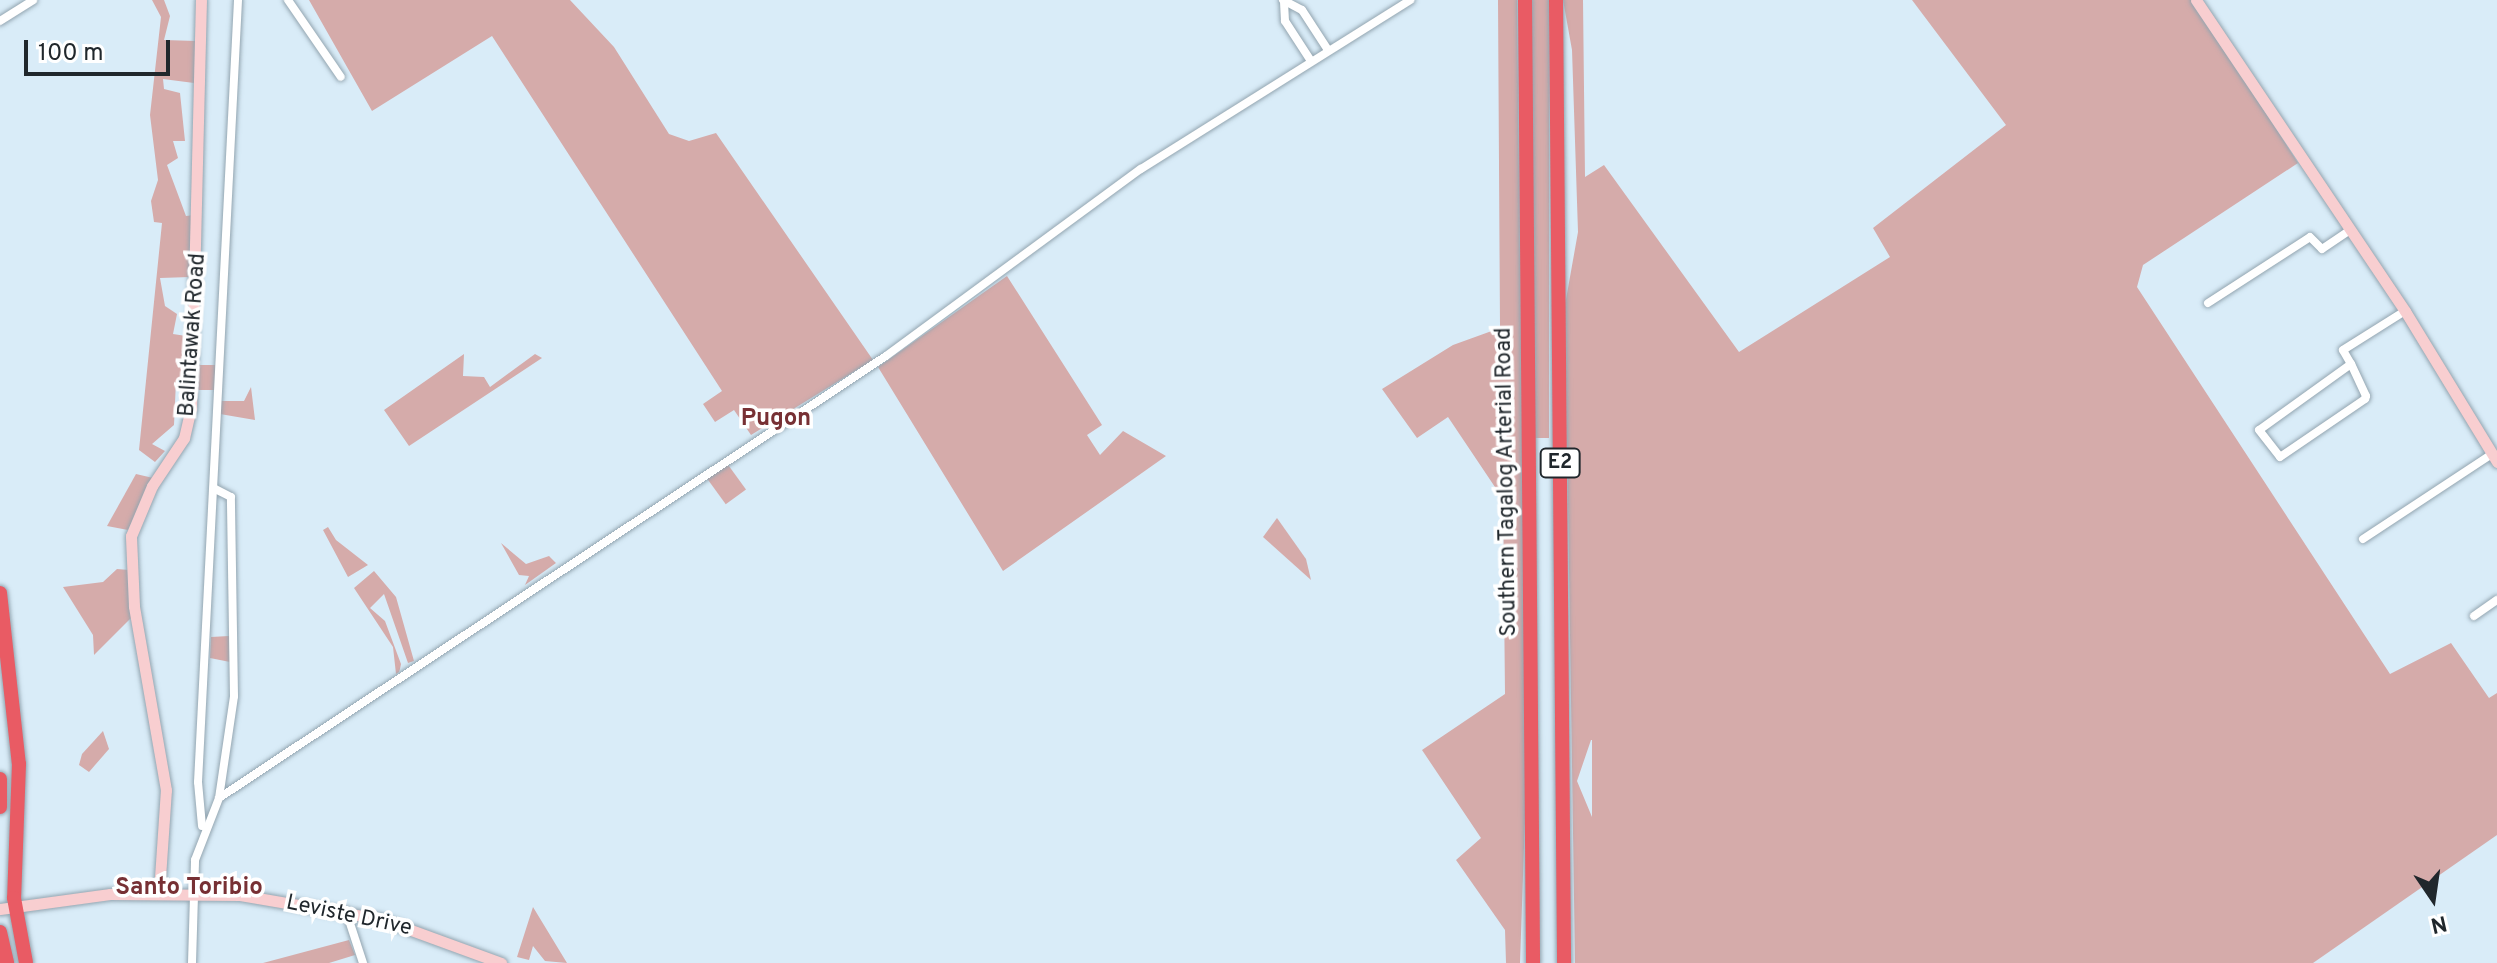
<!DOCTYPE html>
<html>
<head>
<meta charset="utf-8">
<style>
	body { margin:0 }
	#map { position:relative; width:2497px; height:963px; overflow:hidden; background:#d9ecf8; font-family:Overpass,sans-serif }
	div>[style] { position:absolute }
	[style*='--x'] { left:calc(var(--x)*1px); top:calc(var(--y)*1px); width:calc(var(--w)*1px); rotate:calc(var(--a)*1deg) }
	.green>* { inset:0; background:#d5abaa; transform-origin:0 0 }
	.roads { filter:drop-shadow(0 0 2px #93a5b0) drop-shadow(0 0 2px #93a5b0) }
	.street>* { height:8px; margin:-4px; padding:0 4px; transform-origin:4px; border-radius:4px; background:#fff }
	.secondary>* { height:11px; margin:-5.5px; padding:0 5.5px; transform-origin:5.5px; border-radius:5.5px; background:#f8ced0 }
	.highway>* { height:14px; margin:-7px; padding:0 7px; transform-origin:7px; border-radius:7px; background:#e95b64 }
	span { translate:-50% -50%; white-space:nowrap; text-align:center; line-height:1.15; -webkit-text-stroke:7px #fff; paint-order:stroke }
	.shield-label span { padding:2px 6px; background:#fff; border:2px solid; border-radius:6px; -webkit-text-stroke-width:0 }
	.shield-label { font-size:20px; color:#20272c; font-weight:700 }
	.street-label { font-size:22px; color:#20272c }
	.neighbourhood-label { font-size:24px; color:#773034; font-weight:700 }
	.north { position:absolute; left:2393px; top:859px; width:80px; height:80px; -webkit-text-stroke:6px #fff; paint-order:stroke; rotate:167deg; font-size:22px; font-weight:700; line-height:32px; text-align:center; color:#20272c }
	.north::after { content:''; display:block; margin:auto; width:28px; height:36px; background:#20272c; clip-path:polygon(50% 0,100% 100%,50% 72%,0 100%) }
	.scale { position:absolute; left:24px; top:40px; width:146px; height:36px; box-sizing:border-box; border:4px solid #20272c; border-top:0; padding-left:10px; font-size:24px; line-height:28px; white-space:nowrap; color:#20272c; -webkit-text-stroke:6px #fff; paint-order:stroke }
</style>
</head>
<body>
<div id="map">
	<div class="green">
		<i style="clip-path:polygon(152px 0,164px 0,170px 16px,164px 40px,196px 41px,194px 83px,163px 79px,164px 89px,180px 93px,185px 141px,173px 141px,178px 158px,167px 165px,186px 216px,194px 215px,190px 277px,160px 278px,165px 306px,177px 314px,173px 334px,186px 336px,185px 378px,176px 381px,174px 425px,152px 444px,165px 451px,155px 462px,139px 450px,162px 223px,154px 222px,151px 201px,158px 180px,150px 115px,161px 17px)"></i>
		<i style="clip-path:polygon(309px 0,570px 0,614px 47px,669px 134px,689px 141px,716px 133px,873px 360px,751px 435px,734px 410px,715px 422px,703px 404px,722px 391px,492px 36px,372px 111px)"></i>
		<i style="clip-path:polygon(1498px 0,1517px 0,1526px 788px,1520px 963px,1506px 963px,1505px 930px,1456px 860px,1481px 838px,1422px 750px,1505px 694px,1503px 499px,1448px 417px,1417px 438px,1382px 389px,1453px 345px,1500px 328px)"></i>
		<i style="left:1530px;top:0;width:19px;height:438px"></i>
		<i style="clip-path:polygon(evenodd,1563px 0,1583px 0,1585px 177px,1604px 165px,1739px 352px,1890px 257px,1873px 228px,2006px 125px,1912px 0,2194px 0,2298px 163px,2143px 265px,2137px 287px,2390px 674px,2451px 643px,2489px 698px,2497px 693px,2497px 835px,2313px 963px,1575px 963px,1565px 305px,1578px 232px,1572px 50px,1563px 0,1591px 740px,1592px 740px,1592px 817px,1577px 781px,1591px 740px)"></i>
		<i style="clip-path:polygon(1007px 276px,1102px 425px,1087px 435px,1100px 455px,1123px 431px,1166px 456px,1003px 571px,878px 367px)"></i>
		<i style="clip-path:polygon(464px 354px,463px 376px,484px 377px,490px 387px,535px 354px,542px 358px,409px 446px,384px 410px)"></i>
		<i style="left:197px;top:365px;width:18px;height:25px"></i>
		<i style="clip-path:polygon(251px 387px,255px 420px,220px 414px,221px 401px,244px 401px)"></i>
		<i style="left:726px;top:462px;width:34px;height:25px;rotate:54deg"></i>
		<i style="clip-path:polygon(136px 474px,153px 478px,128px 530px,107px 526px)"></i>
		<i style="clip-path:polygon(1277px 518px,1306px 559px,1311px 580px,1263px 537px)"></i>
		<i style="clip-path:polygon(328px 527px,336px 540px,368px 565px,348px 577px,323px 530px)"></i>
		<i style="clip-path:polygon(501px 543px,526px 564px,549px 556px,556px 563px,525px 585px,529px 576px,519px 575px)"></i>
		<i style="clip-path:polygon(117px 569px,129px 570px,132px 617px,94px 655px,93px 635px,63px 587px,103px 582px)"></i>
		<i style="clip-path:polygon(374px 571px,396px 597px,414px 661px,408px 663px,384px 594px,370px 608px,385px 621px,401px 664px,400px 669px,399px 672px,396px 674px,393px 647px,354px 588px)"></i>
		<i style="clip-path:polygon(229px 636px,230px 662px,210px 658px,211px 637px)"></i>
		<i style="clip-path:polygon(103px 731px,109px 749px,89px 772px,79px 765px,82px 754px)"></i>
		<i style="clip-path:polygon(533px 907px,567px 963px,545px 961px,533px 946px,529px 960px,517px 957px)"></i>
		<i style="clip-path:polygon(349px 940px,355px 955px,329px 963px,263px 963px)"></i>
	</div>
	<div class="roads">
		<div class="street">
			<i style="--x:288;--y:0;--w:93;--a:55.5"></i>
			<i style="--x:1283;--y:0;--w:21;--a:28"></i>
			<i style="--x:1302;--y:10;--w:48;--a:57"></i>
			<i style="--x:1284;--y:2;--w:19;--a:87"></i>
			<i style="--x:1285;--y:21;--w:48;--a:57"></i>
			<i style="--x:0;--y:21;--w:39;--a:-32"></i>
			<i style="--x:2208;--y:303;--w:121;--a:-32.9"></i>
			<i style="--x:2310;--y:237;--w:17;--a:45"></i>
			<i style="--x:2322;--y:249;--w:34;--a:-34"></i>
			<i style="--x:2351;--y:364;--w:113;--a:144.3"></i>
			<i style="--x:2259;--y:430;--w:34;--a:52"></i>
			<i style="--x:2280;--y:457;--w:103;--a:-34.3"></i>
			<i style="--x:2365;--y:399;--w:3;--a:-72"></i>
			<i style="--x:2366;--y:396;--w:35;--a:-115"></i>
			<i style="--x:2351;--y:364;--w:16;--a:-120"></i>
			<i style="--x:2343;--y:350;--w:73;--a:-32.2"></i>
			<i style="--x:2363;--y:539;--w:154;--a:-33.4"></i>
			<i style="--x:2474;--y:616;--w:28;--a:-35"></i>
			<i style="--x:219;--y:798;--w:800;--a:-33.53"></i>
			<i style="--x:886;--y:356;--w:316;--a:-36.3"></i>
			<i style="--x:1141;--y:169;--w:318;--a:-32.1"></i>
			<i style="--x:202;--y:826;--w:44;--a:-95.2"></i>
			<i style="--x:198;--y:782;--w:783;--a:-87.07"></i>
			<i style="--x:346;--y:911;--w:55;--a:71.9"></i>
			<i style="--x:192;--y:963;--w:103;--a:-88.3"></i>
			<i style="--x:195;--y:860;--w:66;--a:-68.8"></i>
			<i style="--x:219;--y:798;--w:103;--a:-81.6"></i>
			<i style="--x:234;--y:696;--w:199;--a:-90.9"></i>
			<i style="--x:231;--y:497;--w:18;--a:-153"></i>
		</div>
		<div class="secondary">
			<i style="--x:2196;--y:0;--w:375;--a:56.1"></i>
			<i style="--x:2405;--y:311;--w:177;--a:58.6"></i>
			<i style="--x:159;--y:892;--w:102;--a:-86.1"></i>
			<i style="--x:166;--y:790;--w:187;--a:-99.9"></i>
			<i style="--x:134;--y:606;--w:70;--a:-92.5"></i>
			<i style="--x:131;--y:536;--w:54;--a:-67.2"></i>
			<i style="--x:152;--y:486;--w:58;--a:-56.3"></i>
			<i style="--x:184;--y:438;--w:31;--a:-77"></i>
			<i style="--x:191;--y:408;--w:408;--a:-88.6"></i>
			<i style="--x:0;--y:909;--w:111;--a:-7.8"></i>
			<i style="--x:110;--y:894;--w:130;--a:0.4"></i>
			<i style="--x:240;--y:895;--w:143;--a:9.7"></i>
			<i style="--x:381;--y:919;--w:128;--a:20.1"></i>
		</div>
		<div class="highway">
			<i style="--x:1525;--y:0;--w:963;--a:89.52"></i>
			<i style="--x:1556;--y:0;--w:963;--a:89.52"></i>
			<i style="--x:0;--y:593;--w:172;--a:83.7"></i>
			<i style="--x:19;--y:764;--w:134;--a:92.1"></i>
			<i style="--x:14;--y:898;--w:66;--a:79.5"></i>
			<i style="--x:0;--y:779;--w:28;--a:90"></i>
			<i style="--x:0;--y:932;--w:32;--a:77"></i>
		</div>
	</div>
	<div class="shield-label">
		<span style="left:1560px;top:463px">E2</span>
	</div>
	<div class="street-label">
		<span style="left:193px;top:335px;rotate:-86deg">Balintawak Road</span>
		<span style="left:1507px;top:482px;rotate:-91deg">Southern Tagalog Arterial Road</span>
		<span style="left:349px;top:916px;rotate:12deg">Leviste Drive</span>
	</div>
	<div class="neighbourhood-label">
		<span style="left:776px;top:420px">Pugon</span>
		<span style="left:189px;top:889px">Santo Toribio</span>
	</div>
	<div class="north">N</div>
	<div class="scale">100 m</div>
</div>
</body>
</html>
